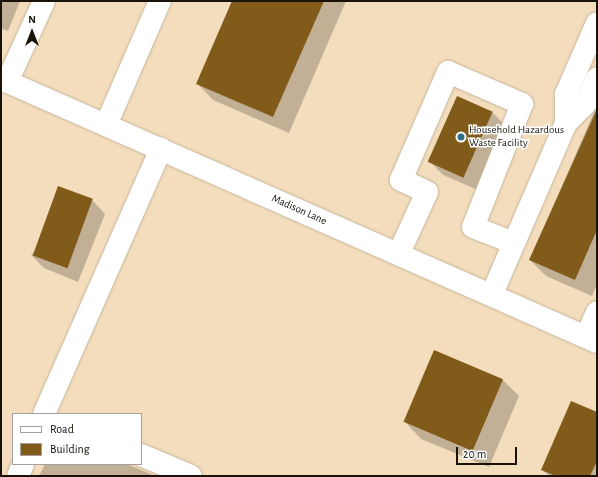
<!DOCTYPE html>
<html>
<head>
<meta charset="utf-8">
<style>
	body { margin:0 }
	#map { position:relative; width:598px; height:477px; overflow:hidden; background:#fae8ce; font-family:"Alegreya Sans",sans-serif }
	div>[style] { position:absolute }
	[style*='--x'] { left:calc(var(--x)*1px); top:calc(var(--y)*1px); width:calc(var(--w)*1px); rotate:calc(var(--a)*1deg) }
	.built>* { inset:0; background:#f3ddbc }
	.shadow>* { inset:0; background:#0003 }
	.building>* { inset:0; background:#805b19; transform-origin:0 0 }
	.roads { filter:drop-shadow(0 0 1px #c5b49b) drop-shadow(0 0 1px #c5b49b) }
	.minor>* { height:22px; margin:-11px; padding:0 11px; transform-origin:11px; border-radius:11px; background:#fff }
	.dots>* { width:11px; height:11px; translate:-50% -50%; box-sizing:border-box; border:2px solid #fff; border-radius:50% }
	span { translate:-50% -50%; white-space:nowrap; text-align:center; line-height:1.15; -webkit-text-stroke:3px #fff; paint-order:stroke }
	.poi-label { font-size:11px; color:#181209 }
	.left { translate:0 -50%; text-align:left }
	.street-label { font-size:11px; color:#181209 }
	.frame { position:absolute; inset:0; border:2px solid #181209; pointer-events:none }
	.legend { position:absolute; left:12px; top:413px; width:130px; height:52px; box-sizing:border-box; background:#fff; border:1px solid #a3a09d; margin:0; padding:5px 7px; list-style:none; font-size:12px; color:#181209 }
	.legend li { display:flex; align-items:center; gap:8px; height:20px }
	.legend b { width:20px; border:1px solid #a3a09d }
	.north { position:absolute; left:12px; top:12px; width:40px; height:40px; -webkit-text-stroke:3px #fff; paint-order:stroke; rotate:0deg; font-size:11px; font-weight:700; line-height:16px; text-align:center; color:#181209 }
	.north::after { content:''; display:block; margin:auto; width:14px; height:18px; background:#181209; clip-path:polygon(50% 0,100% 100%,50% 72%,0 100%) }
	.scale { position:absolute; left:456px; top:447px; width:61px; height:18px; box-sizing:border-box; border:2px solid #181209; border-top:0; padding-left:5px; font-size:12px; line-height:14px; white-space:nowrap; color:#181209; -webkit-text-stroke:3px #fff; paint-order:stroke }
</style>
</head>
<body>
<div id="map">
	<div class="built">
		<i style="clip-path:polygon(evenodd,1px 1px,597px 1px,597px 476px,1px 476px,1px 1px,13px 414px,141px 414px,141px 464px,13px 464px,13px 414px)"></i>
	</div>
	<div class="shadow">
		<i style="clip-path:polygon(1px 1px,20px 1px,8px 31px,1px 28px)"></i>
		<i style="clip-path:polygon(346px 1px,289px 133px,213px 100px,197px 83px,232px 1px)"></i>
		<i style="clip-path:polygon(457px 98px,493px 113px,506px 126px,478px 190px,443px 175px,430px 162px)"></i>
		<i style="clip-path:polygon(597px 105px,597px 284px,592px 296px,546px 276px,530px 260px)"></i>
		<i style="clip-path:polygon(92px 200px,105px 214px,78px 282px,44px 268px,31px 255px)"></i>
		<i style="clip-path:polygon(503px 380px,519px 396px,489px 467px,421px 439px,405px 422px)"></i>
		<i style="clip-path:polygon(597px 413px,597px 476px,549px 476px,542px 469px)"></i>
		<i style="clip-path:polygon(45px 464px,127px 464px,155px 476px,39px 476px)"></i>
	</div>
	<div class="building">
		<i style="clip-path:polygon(232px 1px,324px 1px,273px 117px,196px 84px)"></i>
		<i style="left:457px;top:96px;width:39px;height:72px;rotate:24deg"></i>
		<i style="clip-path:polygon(597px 109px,597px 230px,575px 280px,529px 260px)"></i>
		<i style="left:58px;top:186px;width:37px;height:74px;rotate:20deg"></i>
		<i style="left:434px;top:350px;width:75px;height:78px;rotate:23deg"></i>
		<i style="clip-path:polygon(571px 401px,597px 412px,597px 461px,590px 476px,556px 476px,541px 470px)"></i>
	</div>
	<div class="roads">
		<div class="minor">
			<i style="--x:1;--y:79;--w:651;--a:23.81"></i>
			<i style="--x:7;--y:82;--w:89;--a:-65.4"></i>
			<i style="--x:566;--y:123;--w:28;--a:-45"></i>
			<i style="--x:586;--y:103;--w:27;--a:-66"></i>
			<i style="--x:106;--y:125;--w:135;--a:-66.5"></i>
			<i style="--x:399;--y:253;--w:67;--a:-65.3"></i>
			<i style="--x:427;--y:192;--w:29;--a:-155"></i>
			<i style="--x:401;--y:180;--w:118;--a:-66.5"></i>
			<i style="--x:448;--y:72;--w:81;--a:23.4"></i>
			<i style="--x:522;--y:104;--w:132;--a:111.7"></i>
			<i style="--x:473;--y:227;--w:44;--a:21.3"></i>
			<i style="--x:492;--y:294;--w:186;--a:-66.6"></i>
			<i style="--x:566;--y:123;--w:29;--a:-90"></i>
			<i style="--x:566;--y:94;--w:77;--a:-66.4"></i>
			<i style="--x:586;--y:337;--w:27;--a:-66"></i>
			<i style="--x:44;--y:414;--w:290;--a:-66.2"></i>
			<i style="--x:141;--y:455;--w:54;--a:22.8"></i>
			<i style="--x:18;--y:476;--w:13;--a:-67"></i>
		</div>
	</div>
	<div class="dots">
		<i style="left:461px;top:137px;background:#326d85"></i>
	</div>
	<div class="poi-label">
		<span class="left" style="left:469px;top:137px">Household Hazardous<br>Waste Facility</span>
	</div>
	<div class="street-label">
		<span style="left:299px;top:210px;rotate:24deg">Madison Lane</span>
	</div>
	<div class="frame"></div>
	<ul class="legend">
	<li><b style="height:5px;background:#fff"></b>Road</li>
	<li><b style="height:11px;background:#805b19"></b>Building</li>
	</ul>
	<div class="north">N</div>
	<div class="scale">20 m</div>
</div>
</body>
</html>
